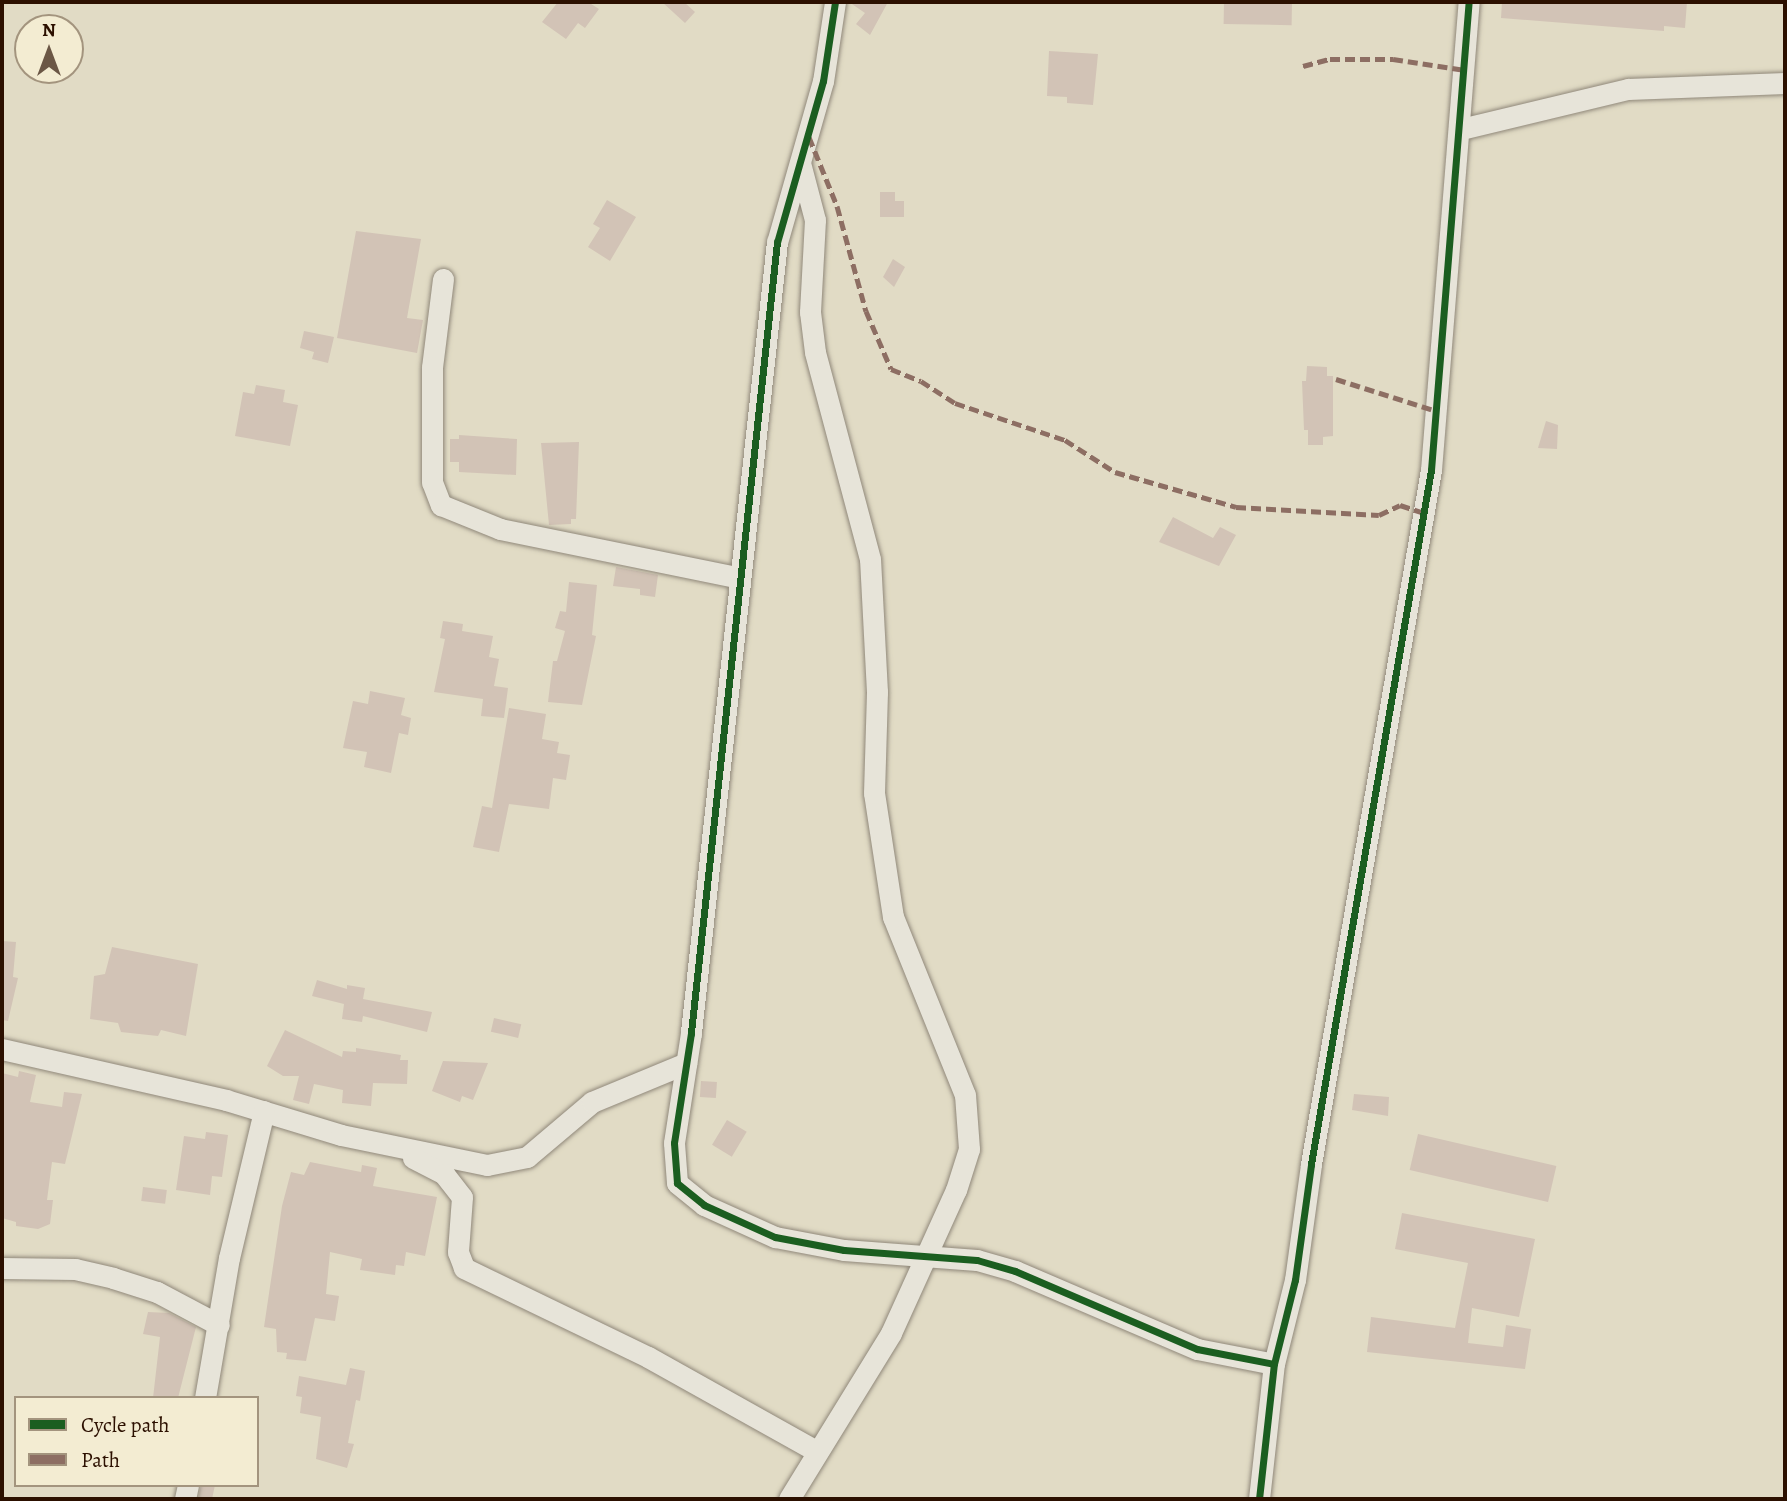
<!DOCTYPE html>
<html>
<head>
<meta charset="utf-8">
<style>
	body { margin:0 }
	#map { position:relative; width:1787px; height:1501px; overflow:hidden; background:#e1dbc5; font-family:Alegreya,serif }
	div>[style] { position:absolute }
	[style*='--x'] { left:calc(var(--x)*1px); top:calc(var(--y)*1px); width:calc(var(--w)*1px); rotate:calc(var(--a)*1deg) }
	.building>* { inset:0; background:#d2c3b6; transform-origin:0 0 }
	.roads { filter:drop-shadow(0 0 2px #90887a) drop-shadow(0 0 2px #90887a) }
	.minor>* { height:21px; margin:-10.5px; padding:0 10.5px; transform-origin:10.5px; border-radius:10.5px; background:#e7e4d9 }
	.quiet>* { height:5px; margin-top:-2.5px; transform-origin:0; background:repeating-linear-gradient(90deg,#8d6e63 0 10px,transparent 0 15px) }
	.cycleway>* { height:7px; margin:-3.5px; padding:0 3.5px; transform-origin:3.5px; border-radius:3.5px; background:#1b5e20 }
	span { translate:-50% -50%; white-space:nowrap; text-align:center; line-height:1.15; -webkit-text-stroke:6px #f3ecd2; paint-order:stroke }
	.frame { position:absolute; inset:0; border:4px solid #2c1000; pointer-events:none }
	.legend { position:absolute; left:14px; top:1396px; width:245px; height:91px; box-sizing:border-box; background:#f3ecd2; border:2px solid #a3947e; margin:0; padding:9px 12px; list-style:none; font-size:21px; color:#2c1000 }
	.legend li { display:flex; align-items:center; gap:14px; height:35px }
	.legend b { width:35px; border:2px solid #a3947e }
	.north { position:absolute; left:14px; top:14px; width:70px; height:70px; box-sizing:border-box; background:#f3ecd2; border:2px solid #a3947e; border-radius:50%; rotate:0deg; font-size:19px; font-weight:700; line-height:28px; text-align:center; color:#2c1000 }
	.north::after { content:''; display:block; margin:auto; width:24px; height:32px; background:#6b5745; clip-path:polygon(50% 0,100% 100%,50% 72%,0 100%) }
</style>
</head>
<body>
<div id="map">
	<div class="building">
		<i style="clip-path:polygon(558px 2px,588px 2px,599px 9px,585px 28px,578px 23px,566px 39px,542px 22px)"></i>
		<i style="clip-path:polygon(662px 2px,684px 2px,695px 12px,685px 23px)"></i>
		<i style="clip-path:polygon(849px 2px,888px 2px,870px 35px,856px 24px,865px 13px)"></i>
		<i style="left:1224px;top:2px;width:68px;height:22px;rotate:1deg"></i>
		<i style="clip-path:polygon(1502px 2px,1687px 2px,1685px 28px,1664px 26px,1664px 31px,1501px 18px)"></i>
		<i style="clip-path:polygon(1049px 51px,1098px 54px,1093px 105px,1067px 103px,1067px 97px,1047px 96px)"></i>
		<i style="clip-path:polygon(880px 192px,895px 192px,895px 201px,904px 201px,904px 217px,880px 217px)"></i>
		<i style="clip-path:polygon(607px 200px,636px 217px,610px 261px,588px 247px,600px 228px,593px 224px)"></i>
		<i style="clip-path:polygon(356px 231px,421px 239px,407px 318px,423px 320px,417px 353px,337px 338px)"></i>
		<i style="clip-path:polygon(893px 259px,905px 267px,894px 287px,883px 277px)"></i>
		<i style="clip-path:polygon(304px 331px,334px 337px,328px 363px,312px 359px,314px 352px,300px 348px)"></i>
		<i style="clip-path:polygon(1307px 366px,1327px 367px,1327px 376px,1333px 376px,1333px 436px,1323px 437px,1323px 445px,1308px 445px,1308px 430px,1304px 430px,1302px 381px,1306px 381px)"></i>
		<i style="clip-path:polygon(256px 385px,285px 390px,283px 402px,298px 405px,290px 446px,235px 436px,243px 392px,254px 394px)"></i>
		<i style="clip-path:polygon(1546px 421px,1558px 425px,1557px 449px,1538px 448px)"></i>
		<i style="clip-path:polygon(459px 435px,517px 439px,516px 475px,459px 472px,459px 462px,450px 462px,450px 439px,459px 439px)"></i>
		<i style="clip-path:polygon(579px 442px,576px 519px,571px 519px,571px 524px,549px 525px,541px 443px)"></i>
		<i style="clip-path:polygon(1173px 517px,1213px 538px,1220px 527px,1236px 535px,1219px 566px,1159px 542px)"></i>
		<i style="clip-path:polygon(616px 567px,658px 575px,655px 597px,640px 595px,640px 589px,613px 586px)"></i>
		<i style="clip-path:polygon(569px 582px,597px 585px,592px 635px,596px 636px,582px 705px,548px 702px,553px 661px,557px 661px,565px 631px,555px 628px,560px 611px,566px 612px)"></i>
		<i style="clip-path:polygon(443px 621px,463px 624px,462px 631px,493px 636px,489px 657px,499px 659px,494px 686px,508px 688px,504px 718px,481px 716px,483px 699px,434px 692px,445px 639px,440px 638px)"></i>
		<i style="clip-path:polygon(370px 691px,405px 698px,401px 715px,411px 718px,408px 735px,399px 733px,391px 773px,364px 767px,367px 752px,343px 748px,353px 701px,368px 704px)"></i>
		<i style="clip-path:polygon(509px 708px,546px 714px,542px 739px,559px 742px,557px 753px,570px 755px,566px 780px,553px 778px,549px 809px,509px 804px,499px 852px,473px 847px,482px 806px,492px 808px)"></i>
		<i style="clip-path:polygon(2px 941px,16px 942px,13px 977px,18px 978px,8px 1021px,2px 1020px)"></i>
		<i style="clip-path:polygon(112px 947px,198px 964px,186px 1036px,161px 1030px,158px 1036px,121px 1032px,118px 1023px,90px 1019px,94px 976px,105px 974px)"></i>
		<i style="clip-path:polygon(317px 980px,347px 989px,347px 985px,365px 988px,363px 999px,432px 1012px,427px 1032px,363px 1016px,362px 1022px,342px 1019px,344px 1004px,312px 996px)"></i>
		<i style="left:494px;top:1018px;width:28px;height:14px;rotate:13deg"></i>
		<i style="clip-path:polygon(285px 1030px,342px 1057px,343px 1051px,356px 1052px,356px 1048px,401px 1055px,400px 1060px,408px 1060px,407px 1084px,373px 1083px,371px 1106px,342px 1103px,343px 1090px,314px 1084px,309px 1104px,293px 1100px,299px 1076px,283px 1076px,267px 1066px)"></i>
		<i style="clip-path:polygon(443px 1061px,488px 1063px,473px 1100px,462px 1096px,460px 1102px,432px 1091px)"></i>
		<i style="clip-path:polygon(19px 1071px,36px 1075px,30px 1102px,62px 1107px,64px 1092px,82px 1094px,65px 1164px,52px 1162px,47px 1200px,53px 1200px,50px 1224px,38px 1229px,16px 1226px,16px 1222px,2px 1218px,2px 1073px,18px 1077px)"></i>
		<i style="left:701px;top:1081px;width:16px;height:16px;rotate:4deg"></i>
		<i style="clip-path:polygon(1354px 1094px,1389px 1097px,1388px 1116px,1352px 1110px)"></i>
		<i style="left:727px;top:1120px;width:23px;height:29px;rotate:31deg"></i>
		<i style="clip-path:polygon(206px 1132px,228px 1135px,222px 1177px,212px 1176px,210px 1195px,176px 1190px,184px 1136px,205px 1139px)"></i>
		<i style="left:1418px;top:1134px;width:142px;height:37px;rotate:13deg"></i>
		<i style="clip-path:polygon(310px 1162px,361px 1172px,362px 1165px,377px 1168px,373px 1186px,437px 1197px,425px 1256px,406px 1252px,404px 1266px,396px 1265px,395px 1275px,360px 1270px,362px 1259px,330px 1252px,326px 1294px,339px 1296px,335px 1321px,315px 1318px,306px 1361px,286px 1359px,287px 1353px,277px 1352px,276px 1329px,264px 1327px,282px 1206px,291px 1172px,304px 1175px)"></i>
		<i style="left:143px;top:1187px;width:24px;height:14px;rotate:7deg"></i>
		<i style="clip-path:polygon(1402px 1213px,1535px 1239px,1519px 1317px,1472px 1308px,1468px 1343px,1503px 1347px,1506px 1325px,1531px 1329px,1525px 1369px,1367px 1352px,1371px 1317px,1455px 1328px,1468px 1263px,1395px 1249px)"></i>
		<i style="clip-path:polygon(148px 1312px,169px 1313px,196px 1327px,178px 1398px,153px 1398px,160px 1337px,143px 1334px)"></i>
		<i style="clip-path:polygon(350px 1368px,365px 1371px,360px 1401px,356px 1400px,348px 1443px,354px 1444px,347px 1468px,316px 1459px,321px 1417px,300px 1413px,302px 1397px,296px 1396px,299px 1376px,346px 1385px)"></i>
		<i style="clip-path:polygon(201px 1485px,215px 1485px,212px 1499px,198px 1499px)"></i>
	</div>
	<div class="roads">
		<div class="minor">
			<i style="--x:835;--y:2;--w:80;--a:98.6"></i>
			<i style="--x:823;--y:81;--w:167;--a:105.9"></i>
			<i style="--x:777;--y:242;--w:796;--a:96.21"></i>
			<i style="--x:691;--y:1033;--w:111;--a:98.8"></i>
			<i style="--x:674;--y:1143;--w:40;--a:85.7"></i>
			<i style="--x:677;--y:1183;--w:35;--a:39"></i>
			<i style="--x:704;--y:1205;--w:78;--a:24.3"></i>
			<i style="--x:775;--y:1237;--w:70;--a:10.7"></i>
			<i style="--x:844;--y:1250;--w:133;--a:4.3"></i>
			<i style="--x:977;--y:1260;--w:40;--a:16"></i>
			<i style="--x:1015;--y:1271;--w:198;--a:23.2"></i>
			<i style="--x:1197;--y:1349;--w:78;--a:11"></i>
			<i style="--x:1461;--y:129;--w:172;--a:-13.5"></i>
			<i style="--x:1628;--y:89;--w:157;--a:-2.2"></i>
			<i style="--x:443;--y:279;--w:89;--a:97.1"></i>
			<i style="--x:432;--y:367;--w:115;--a:90"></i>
			<i style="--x:432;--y:482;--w:25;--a:69"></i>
			<i style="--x:441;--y:505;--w:64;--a:22.1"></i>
			<i style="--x:500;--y:529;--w:245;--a:11.5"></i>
			<i style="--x:2;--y:1049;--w:230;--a:12.8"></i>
			<i style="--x:226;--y:1100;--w:120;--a:16.9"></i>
			<i style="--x:341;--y:1135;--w:149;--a:11.6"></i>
			<i style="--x:487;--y:1165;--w:41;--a:-11.3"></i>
			<i style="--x:527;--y:1157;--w:85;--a:-40.2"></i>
			<i style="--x:592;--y:1102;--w:102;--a:-22.5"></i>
			<i style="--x:413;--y:1158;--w:35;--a:27"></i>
			<i style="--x:444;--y:1174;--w:29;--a:52"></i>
			<i style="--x:462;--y:1197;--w:55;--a:94.2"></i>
			<i style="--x:458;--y:1252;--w:17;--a:69"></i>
			<i style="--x:464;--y:1268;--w:204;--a:25.8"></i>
			<i style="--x:648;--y:1357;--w:193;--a:29.2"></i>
			<i style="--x:2;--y:1268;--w:73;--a:0.8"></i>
			<i style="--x:75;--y:1269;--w:39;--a:13"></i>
			<i style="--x:113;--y:1278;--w:46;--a:17.7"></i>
			<i style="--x:157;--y:1292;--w:70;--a:28"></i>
			<i style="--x:205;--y:1398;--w:142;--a:-80.3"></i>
			<i style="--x:229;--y:1258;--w:151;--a:-76.6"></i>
			<i style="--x:185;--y:1499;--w:14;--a:-78"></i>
			<i style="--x:789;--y:1499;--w:195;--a:-58.4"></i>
			<i style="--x:891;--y:1333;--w:157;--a:-65.6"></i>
			<i style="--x:956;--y:1190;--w:43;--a:-72.4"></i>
			<i style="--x:969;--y:1149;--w:54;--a:-94.2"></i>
			<i style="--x:965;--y:1095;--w:192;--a:-112"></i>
			<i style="--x:893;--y:917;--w:125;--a:-98.7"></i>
			<i style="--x:874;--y:793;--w:101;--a:-88.3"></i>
			<i style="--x:877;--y:692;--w:133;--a:-93"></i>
			<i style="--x:870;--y:559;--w:214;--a:-104.9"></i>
			<i style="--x:815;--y:352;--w:40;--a:-97.1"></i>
			<i style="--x:810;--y:312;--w:92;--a:-86.9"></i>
			<i style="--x:815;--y:220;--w:59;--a:-104.7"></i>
			<i style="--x:1259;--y:1499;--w:136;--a:-83.7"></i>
			<i style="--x:1274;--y:1364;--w:87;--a:-76"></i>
			<i style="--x:1295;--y:1280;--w:117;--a:-82.1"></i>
			<i style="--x:1311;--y:1164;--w:704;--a:-80.19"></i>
			<i style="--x:1431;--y:470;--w:470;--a:-85.4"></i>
		</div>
	</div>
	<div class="quiet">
		<i style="--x:1303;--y:66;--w:28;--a:-15"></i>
		<i style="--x:1330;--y:59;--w:63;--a:0"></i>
		<i style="--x:1393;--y:59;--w:73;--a:8.7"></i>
		<i style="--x:809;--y:137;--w:74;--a:67.9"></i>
		<i style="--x:837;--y:206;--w:109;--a:74.6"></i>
		<i style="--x:866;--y:311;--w:63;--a:66.7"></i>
		<i style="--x:891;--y:369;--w:32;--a:22"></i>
		<i style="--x:921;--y:381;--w:40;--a:32.9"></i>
		<i style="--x:955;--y:403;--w:116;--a:18.6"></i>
		<i style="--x:1065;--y:440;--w:59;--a:32.6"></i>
		<i style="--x:1115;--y:472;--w:126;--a:16.1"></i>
		<i style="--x:1236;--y:507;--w:143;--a:3.2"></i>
		<i style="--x:1379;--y:515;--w:23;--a:-25"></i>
		<i style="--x:1400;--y:505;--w:26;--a:18"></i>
		<i style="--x:1336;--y:379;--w:106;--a:17.6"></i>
	</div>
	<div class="cycleway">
		<i style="--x:835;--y:2;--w:80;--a:98.6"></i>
		<i style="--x:823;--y:81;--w:167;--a:105.9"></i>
		<i style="--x:777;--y:242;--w:796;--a:96.21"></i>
		<i style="--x:691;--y:1033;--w:111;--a:98.8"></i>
		<i style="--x:674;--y:1143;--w:40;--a:85.7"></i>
		<i style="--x:677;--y:1183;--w:35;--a:39"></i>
		<i style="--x:704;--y:1205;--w:78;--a:24.3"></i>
		<i style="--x:775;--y:1237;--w:70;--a:10.7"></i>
		<i style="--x:844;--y:1250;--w:133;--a:4.3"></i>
		<i style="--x:977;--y:1260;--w:40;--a:16"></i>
		<i style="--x:1015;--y:1271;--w:198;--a:23.2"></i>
		<i style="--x:1197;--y:1349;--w:78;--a:11"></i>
		<i style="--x:1259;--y:1499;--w:136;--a:-83.7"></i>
		<i style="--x:1274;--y:1364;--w:87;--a:-76"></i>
		<i style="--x:1295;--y:1280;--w:117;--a:-82.1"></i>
		<i style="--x:1311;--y:1164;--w:704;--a:-80.19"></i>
		<i style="--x:1431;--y:470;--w:470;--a:-85.4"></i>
	</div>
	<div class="frame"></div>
	<ul class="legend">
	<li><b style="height:9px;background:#1b5e20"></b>Cycle path</li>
	<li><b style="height:9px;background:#8d6e63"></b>Path</li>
	</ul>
	<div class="north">N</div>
</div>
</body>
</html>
